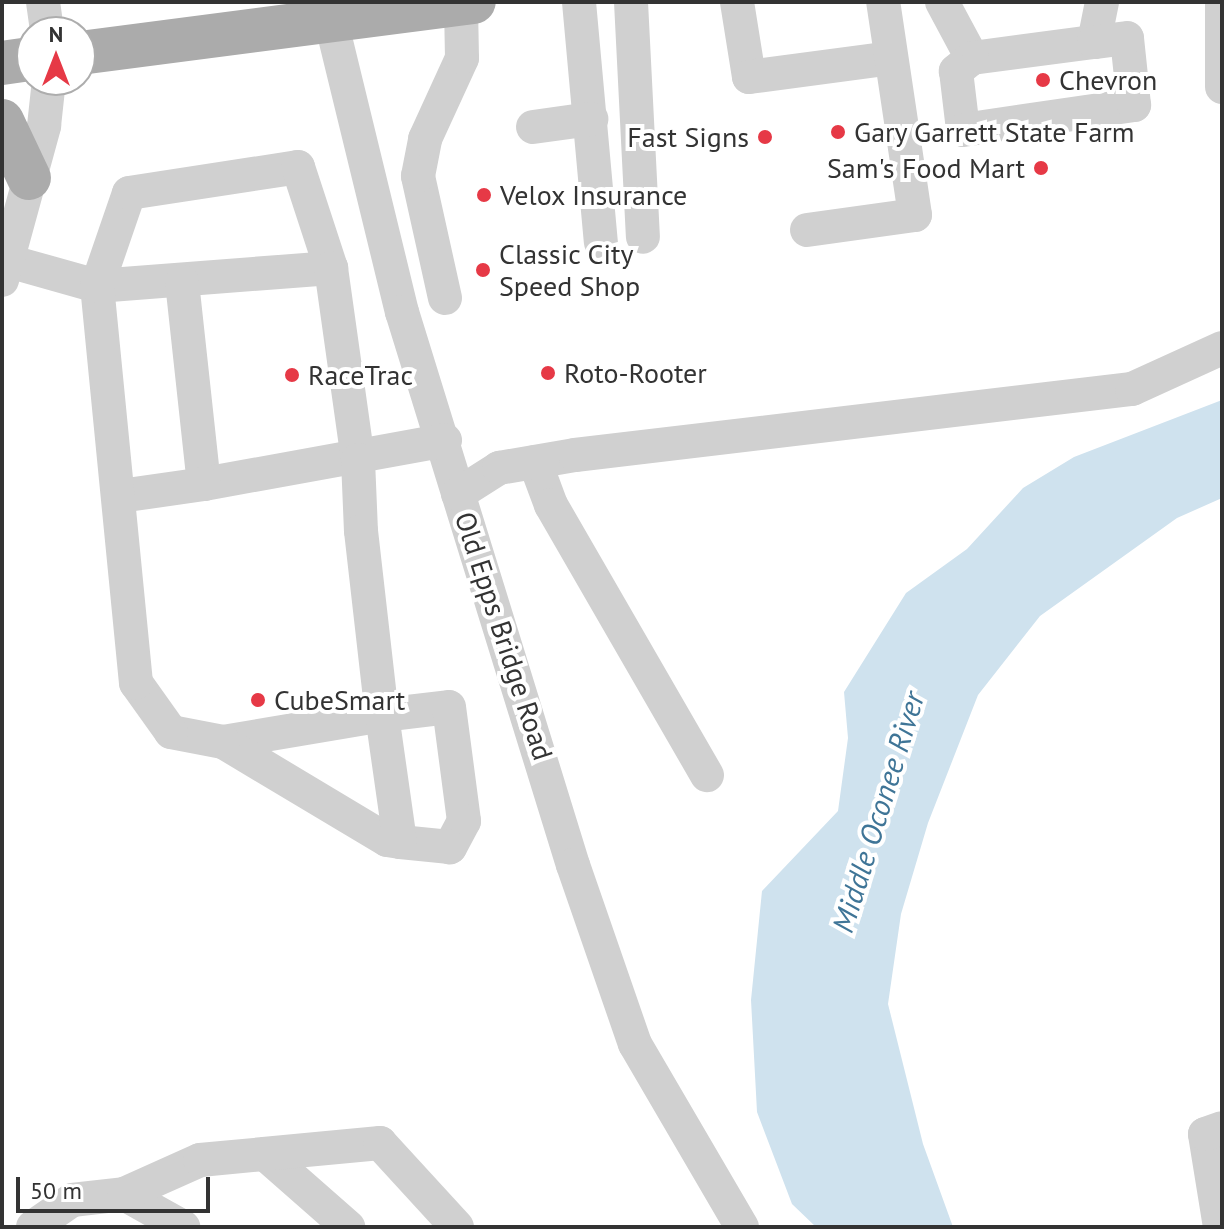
<!DOCTYPE html>
<html>
<head>
<meta charset="utf-8">
<style>
	body { margin:0 }
	#map { position:relative; width:1224px; height:1229px; overflow:hidden; background:#fff; font-family:"PT Sans",sans-serif }
	div>[style] { position:absolute }
	[style*='--x'] { left:calc(var(--x)*1px); top:calc(var(--y)*1px); width:calc(var(--w)*1px); rotate:calc(var(--a)*1deg) }
	.water>* { inset:0; background:#cfe2ee }
	.minor>* { height:34px; margin:-17px; padding:0 17px; transform-origin:17px; border-radius:17px; background:#d0d0d0 }
	.major>* { height:44px; margin:-22px; padding:0 22px; transform-origin:22px; border-radius:22px; background:#ababab }
	.dots>* { width:22px; height:22px; translate:-50% -50%; box-sizing:border-box; border:4px solid #fff; border-radius:50% }
	span { translate:-50% -50%; white-space:nowrap; text-align:center; line-height:1.15; -webkit-text-stroke:8px #fff; paint-order:stroke }
	.poi-label { font-size:28px; color:#333 }
	.left { translate:0 -50%; text-align:left }
	.right { translate:-100% -50%; text-align:right }
	.street-label { font-size:28px; color:#333 }
	.water-label { font-size:30px; color:#3f7597; font-style:italic }
	.frame { position:absolute; inset:0; border:4px solid #333; pointer-events:none }
	.north { position:absolute; left:16px; top:16px; width:80px; height:80px; box-sizing:border-box; background:#fff; border:2px solid #adadad; border-radius:50%; rotate:0deg; font-size:22px; font-weight:700; line-height:32px; text-align:center; color:#333 }
	.north::after { content:''; display:block; margin:auto; width:28px; height:36px; background:#e63946; clip-path:polygon(50% 0,100% 100%,50% 72%,0 100%) }
	.scale { position:absolute; left:16px; top:1177px; width:194px; height:36px; box-sizing:border-box; border:4px solid #333; border-top:0; padding-left:10px; font-size:24px; line-height:28px; white-space:nowrap; color:#333; -webkit-text-stroke:6px #fff; paint-order:stroke }
</style>
</head>
<body>
<div id="map">
	<div class="water">
		<i style="clip-path:polygon(1222px 400px,1222px 498px,1177px 518px,1040px 616px,978px 695px,928px 823px,901px 914px,888px 1004px,923px 1144px,953px 1227px,816px 1227px,792px 1204px,757px 1112px,751px 1000px,762px 891px,838px 811px,848px 738px,844px 692px,906px 593px,967px 549px,1023px 488px,1074px 457px)"></i>
	</div>
	<div class="minor">
		<i style="--x:43;--y:2;--w:30;--a:82"></i>
		<i style="--x:579;--y:2;--w:241;--a:84.8"></i>
		<i style="--x:631;--y:2;--w:235;--a:87.1"></i>
		<i style="--x:737;--y:2;--w:76;--a:80.9"></i>
		<i style="--x:749;--y:77;--w:143;--a:-7.6"></i>
		<i style="--x:942;--y:2;--w:64;--a:61.8"></i>
		<i style="--x:972;--y:58;--w:123;--a:-7.5"></i>
		<i style="--x:1094;--y:42;--w:41;--a:-78.7"></i>
		<i style="--x:1222;--y:4;--w:83;--a:90"></i>
		<i style="--x:331;--y:21;--w:300;--a:76.3"></i>
		<i style="--x:402;--y:312;--w:579;--a:72.82"></i>
		<i style="--x:573;--y:865;--w:189;--a:70.9"></i>
		<i style="--x:635;--y:1044;--w:212;--a:59.7"></i>
		<i style="--x:972;--y:58;--w:21;--a:141"></i>
		<i style="--x:956;--y:71;--w:59;--a:83.2"></i>
		<i style="--x:963;--y:130;--w:173;--a:-8.3"></i>
		<i style="--x:1134;--y:105;--w:67;--a:-96"></i>
		<i style="--x:1127;--y:38;--w:33;--a:173"></i>
		<i style="--x:533;--y:127;--w:59;--a:-7.9"></i>
		<i style="--x:807;--y:230;--w:109;--a:-7.9"></i>
		<i style="--x:915;--y:215;--w:215;--a:-98.5"></i>
		<i style="--x:8;--y:261;--w:92;--a:15.7"></i>
		<i style="--x:97;--y:286;--w:235;--a:-4.4"></i>
		<i style="--x:2;--y:280;--w:160;--a:-74.7"></i>
		<i style="--x:44;--y:126;--w:46;--a:-83.8"></i>
		<i style="--x:182;--y:282;--w:203;--a:83.8"></i>
		<i style="--x:204;--y:484;--w:245;--a:-10.3"></i>
		<i style="--x:445;--y:298;--w:125;--a:-102.5"></i>
		<i style="--x:418;--y:176;--w:38;--a:-79"></i>
		<i style="--x:425;--y:139;--w:89;--a:-65.4"></i>
		<i style="--x:462;--y:58;--w:54;--a:-91.1"></i>
		<i style="--x:535;--y:462;--w:46;--a:69.6"></i>
		<i style="--x:551;--y:505;--w:312;--a:60"></i>
		<i style="--x:458;--y:494;--w:49;--a:-32.4"></i>
		<i style="--x:499;--y:468;--w:77;--a:-9.7"></i>
		<i style="--x:575;--y:455;--w:561;--a:-6.76"></i>
		<i style="--x:1132;--y:389;--w:99;--a:-24.5"></i>
		<i style="--x:120;--y:496;--w:85;--a:-8.1"></i>
		<i style="--x:223;--y:742;--w:161;--a:-9.6"></i>
		<i style="--x:382;--y:715;--w:67;--a:-6.8"></i>
		<i style="--x:449;--y:707;--w:115;--a:82.5"></i>
		<i style="--x:464;--y:821;--w:30;--a:118"></i>
		<i style="--x:450;--y:847;--w:50;--a:-174.3"></i>
		<i style="--x:400;--y:842;--w:13;--a:-171"></i>
		<i style="--x:387;--y:840;--w:191;--a:-149.1"></i>
		<i style="--x:223;--y:742;--w:53;--a:-169.1"></i>
		<i style="--x:171;--y:732;--w:60;--a:-125.5"></i>
		<i style="--x:136;--y:683;--w:399;--a:-95.6"></i>
		<i style="--x:97;--y:286;--w:98;--a:-71"></i>
		<i style="--x:129;--y:193;--w:171;--a:-8.7"></i>
		<i style="--x:298;--y:167;--w:106;--a:71.9"></i>
		<i style="--x:331;--y:268;--w:194;--a:82"></i>
		<i style="--x:358;--y:460;--w:71;--a:87.6"></i>
		<i style="--x:361;--y:531;--w:185;--a:83.5"></i>
		<i style="--x:382;--y:715;--w:128;--a:81.9"></i>
		<i style="--x:265;--y:1154;--w:111;--a:41.3"></i>
		<i style="--x:124;--y:1194;--w:68;--a:29.2"></i>
		<i style="--x:33;--y:1227;--w:47;--a:-34.7"></i>
		<i style="--x:72;--y:1200;--w:52;--a:-6.6"></i>
		<i style="--x:124;--y:1194;--w:83;--a:-24.1"></i>
		<i style="--x:200;--y:1160;--w:181;--a:-5.4"></i>
		<i style="--x:380;--y:1143;--w:114;--a:47.5"></i>
		<i style="--x:1220;--y:1227;--w:94;--a:-99.2"></i>
		<i style="--x:1205;--y:1134;--w:18;--a:-19"></i>
	</div>
	<div class="major">
		<i style="--x:80;--y:53;--w:397;--a:-7.4"></i>
		<i style="--x:2;--y:63;--w:30;--a:-8"></i>
		<i style="--x:2;--y:121;--w:63;--a:64.7"></i>
	</div>
	<div class="dots">
		<i style="left:1043px;top:80px;background:#e63946"></i>
		<i style="left:838px;top:132px;background:#e63946"></i>
		<i style="left:765px;top:137px;background:#e63946"></i>
		<i style="left:1041px;top:168px;background:#e63946"></i>
		<i style="left:484px;top:195px;background:#e63946"></i>
		<i style="left:483px;top:270px;background:#e63946"></i>
		<i style="left:548px;top:373px;background:#e63946"></i>
		<i style="left:292px;top:375px;background:#e63946"></i>
		<i style="left:258px;top:700px;background:#e63946"></i>
	</div>
	<div class="poi-label">
		<span class="left" style="left:1059px;top:80px">Chevron</span>
		<span class="left" style="left:854px;top:132px">Gary Garrett State Farm</span>
		<span class="right" style="left:749px;top:137px">Fast Signs</span>
		<span class="right" style="left:1025px;top:168px">Sam's Food Mart</span>
		<span class="left" style="left:500px;top:195px">Velox Insurance</span>
		<span class="left" style="left:499px;top:270px">Classic City<br>Speed Shop</span>
		<span class="left" style="left:564px;top:373px">Roto-Rooter</span>
		<span class="left" style="left:308px;top:375px">RaceTrac</span>
		<span class="left" style="left:274px;top:700px">CubeSmart</span>
	</div>
	<div class="street-label">
		<span style="left:504px;top:636px;rotate:72deg">Old Epps Bridge Road</span>
	</div>
	<div class="water-label">
		<span style="left:878px;top:812px;rotate:-73deg">Middle Oconee River</span>
	</div>
	<div class="frame"></div>
	<div class="north">N</div>
	<div class="scale">50 m</div>
</div>
</body>
</html>
